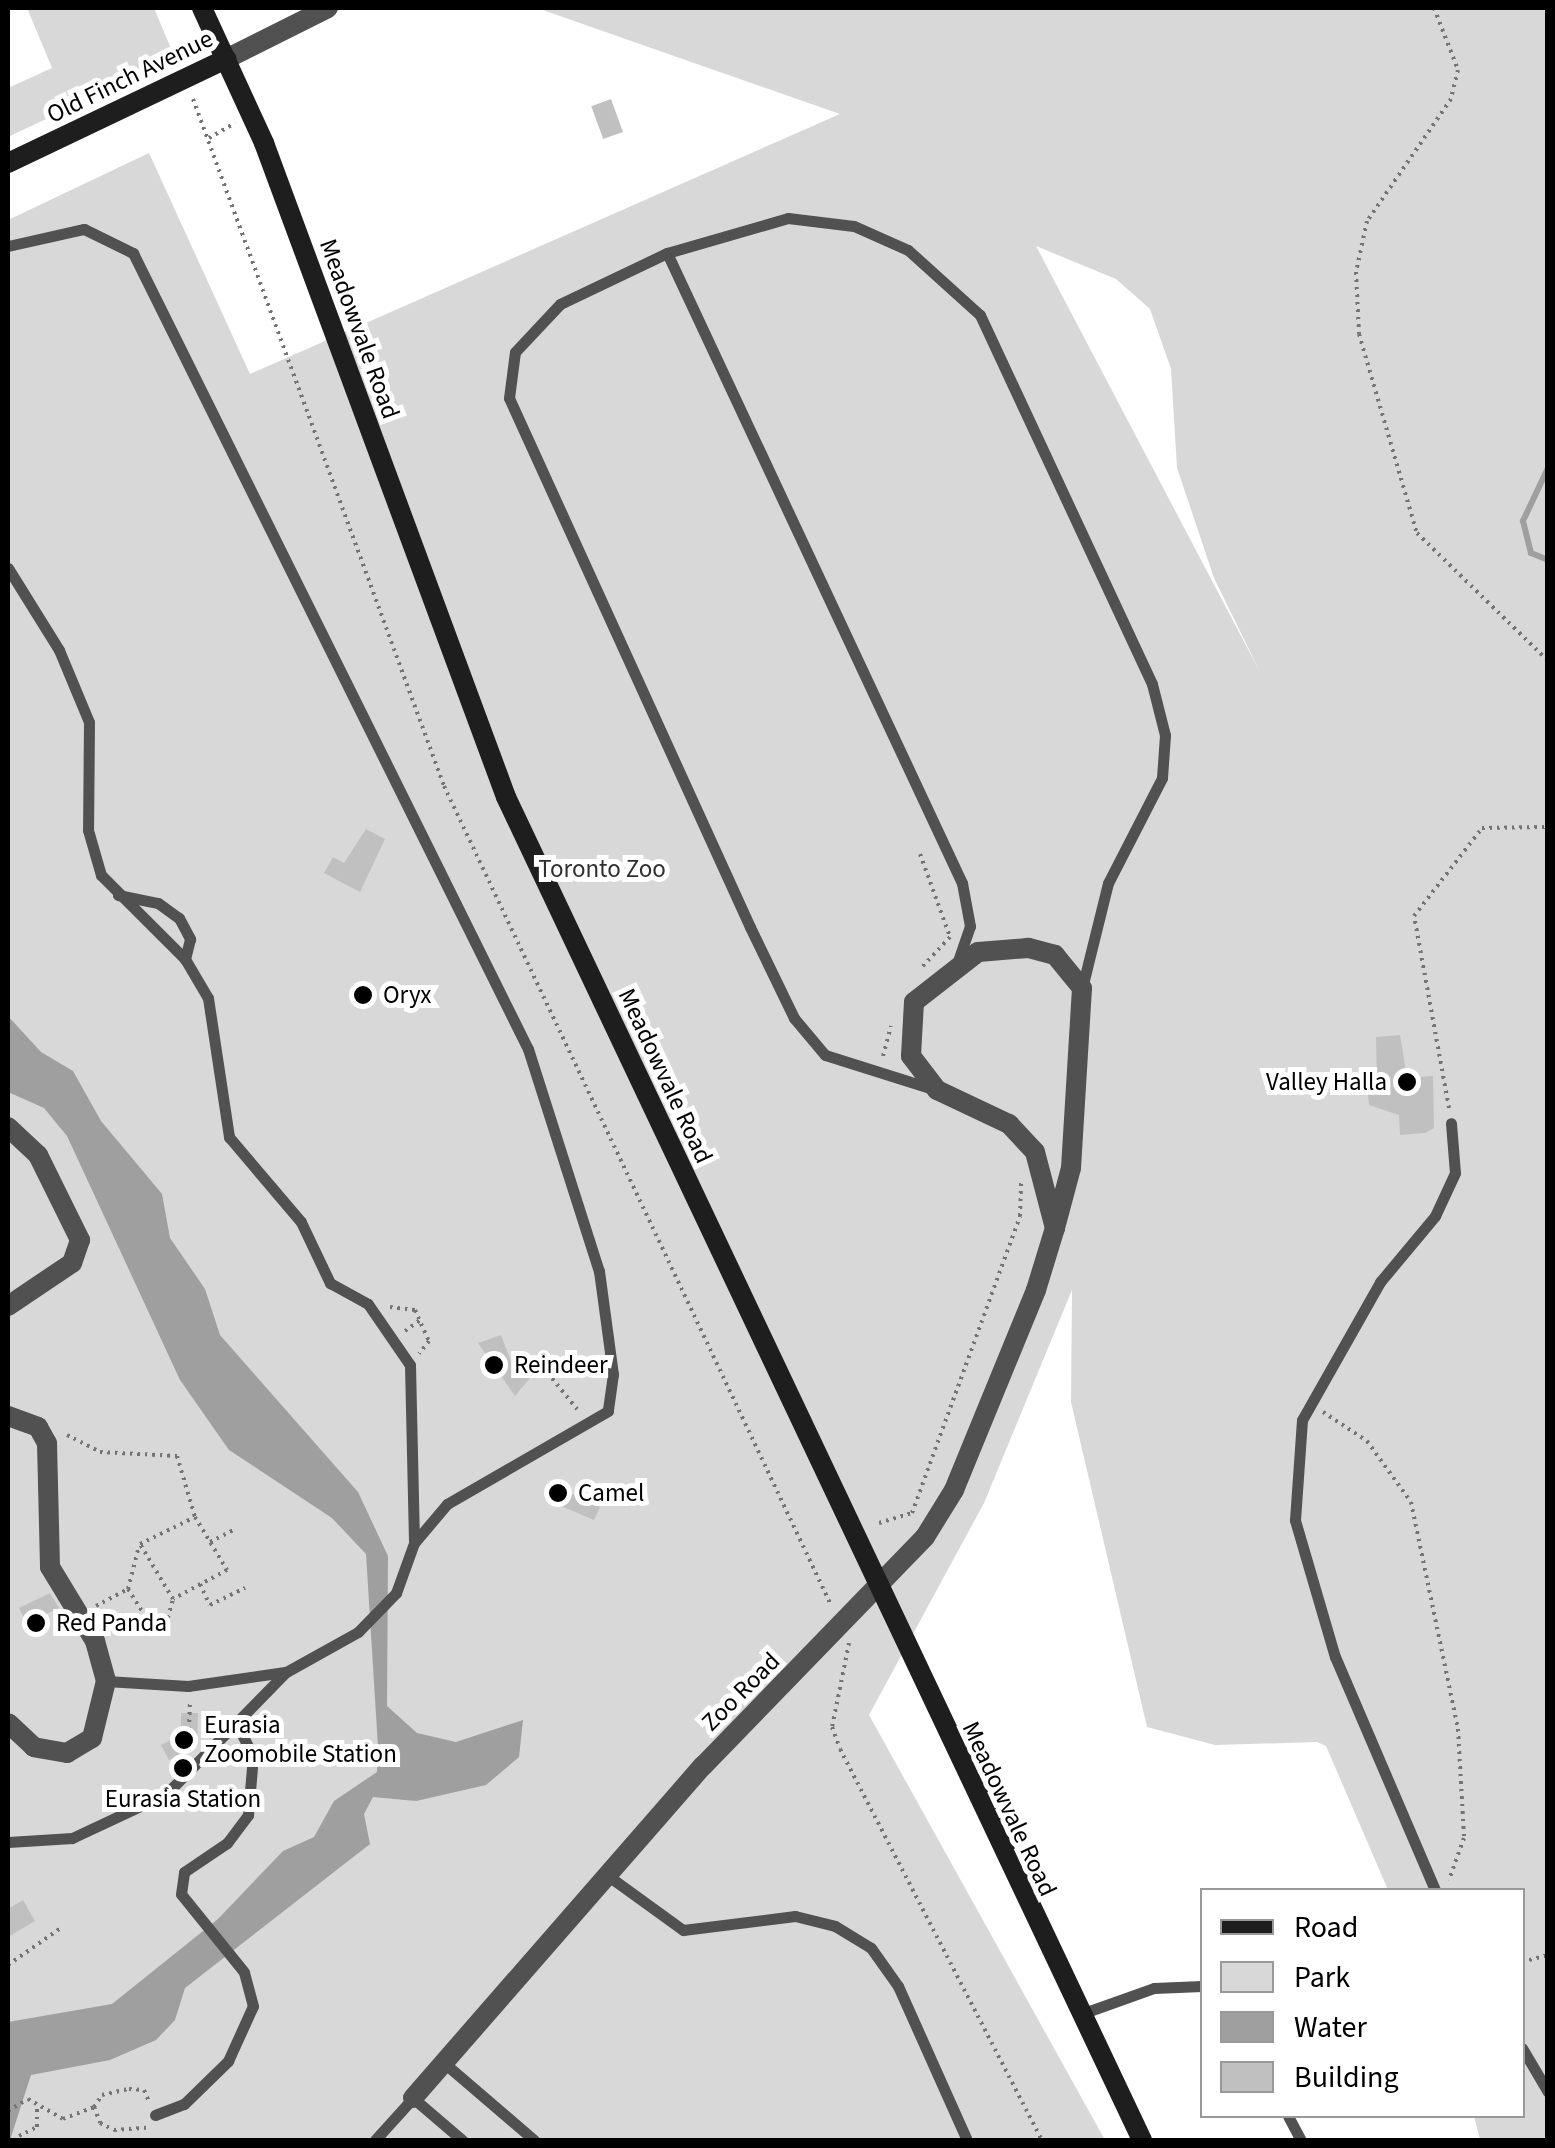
<!DOCTYPE html>
<html>
<head>
<meta charset="utf-8">
<style>
	body { margin:0 }
	#map { position:relative; width:1555px; height:2148px; overflow:hidden; background:#fff; font-family:"Source Sans 3",sans-serif }
	div>[style] { position:absolute }
	[style*='--x'] { left:calc(var(--x)*1px); top:calc(var(--y)*1px); width:calc(var(--w)*1px); rotate:calc(var(--a)*1deg) }
	.green>* { inset:0; background:#d8d8d8 }
	.water>* { inset:0; background:#9f9f9f }
	.stream>* { height:6px; margin:-3px; padding:0 3px; transform-origin:3px; border-radius:3px; background:#9f9f9f }
	.building>* { inset:0; background:#c0c0c0; transform-origin:0 0 }
	.path>* { height:4px; margin-top:-2px; transform-origin:0; background:repeating-linear-gradient(90deg,#737373 0 2.5px,transparent 0 7.5px) }
	.lane>* { height:11px; margin:-5.5px; padding:0 5.5px; transform-origin:5.5px; border-radius:5.5px; background:#515151 }
	.street>* { height:20px; margin:-10px; padding:0 10px; transform-origin:10px; border-radius:10px; background:#515151 }
	.secondary>* { height:20px; margin:-10px; padding:0 10px; transform-origin:10px; border-radius:10px; background:#1e1e1e }
	.dots>* { width:28px; height:28px; translate:-50% -50%; box-sizing:border-box; border:5px solid #fff; border-radius:50% }
	span { translate:-50% -50%; white-space:nowrap; text-align:center; line-height:1.15; -webkit-text-stroke:10px #fff; paint-order:stroke }
	.street-label { font-size:25px; color:#000 }
	.park-label { font-size:25px; color:#2f2f2f }
	.poi-label { font-size:25px; color:#000 }
	.left { translate:0 -50%; text-align:left }
	.right { translate:-100% -50%; text-align:right }
	.frame { position:absolute; inset:0; border:10px solid #000; pointer-events:none }
	.legend { position:absolute; left:1200px; top:1888px; width:325px; height:230px; box-sizing:border-box; background:#fff; border:2px solid #999; margin:0; padding:12px 18px; list-style:none; font-size:30px; color:#000 }
	.legend li { display:flex; align-items:center; gap:20px; height:50px }
	.legend b { width:50px; border:2px solid #999 }
</style>
</head>
<body>
<div id="map">
	<div class="green">
		<i style="clip-path:polygon(27px 8px,154px 8px,175px 58px,8px 137px,8px 88px,52px 68px)"></i>
		<i style="clip-path:polygon(evenodd,537px 8px,1547px 8px,1547px 2140px,1480px 2140px,1474px 2116px,1522px 2116px,1522px 1890px,1388px 1890px,1326px 1746px,1317px 1742px,1215px 1745px,1147px 1727px,1071px 1402px,1072px 1290px,984px 1503px,869px 1715px,1105px 2140px,8px 2140px,8px 220px,149px 153px,250px 374px,840px 114px,537px 8px,1036px 246px,1116px 279px,1150px 309px,1171px 369px,1177px 468px,1214px 578px,1260px 672px,1036px 246px)"></i>
	</div>
	<div class="water">
		<i style="clip-path:polygon(8px 1016px,41px 1052px,73px 1071px,101px 1121px,162px 1194px,170px 1238px,205px 1289px,220px 1335px,358px 1492px,388px 1556px,387px 1706px,417px 1733px,456px 1742px,523px 1720px,519px 1757px,486px 1785px,416px 1801px,373px 1797px,364px 1814px,370px 1844px,185px 1988px,175px 2020px,156px 2040px,110px 2060px,31px 2075px,10px 2140px,8px 2022px,112px 2004px,218px 1919px,283px 1851px,314px 1837px,334px 1801px,377px 1772px,378px 1747px,366px 1554px,332px 1518px,229px 1450px,180px 1380px,67px 1136px,44px 1108px,8px 1092px)"></i>
	</div>
	<div class="stream">
		<i style="--x:1548;--y:468;--w:59;--a:115.3"></i>
		<i style="--x:1523;--y:521;--w:33;--a:76"></i>
		<i style="--x:1531;--y:553;--w:18;--a:22"></i>
	</div>
	<div class="building">
		<i style="left:611px;top:99px;width:35px;height:21px;rotate:70deg"></i>
		<i style="clip-path:polygon(366px 829px,385px 839px,360px 892px,324px 873px,333px 857px,344px 863px)"></i>
		<i style="clip-path:polygon(1400px 1035px,1407px 1078px,1433px 1076px,1434px 1128px,1425px 1133px,1400px 1135px,1399px 1115px,1369px 1105px,1367px 1087px,1377px 1086px,1376px 1037px)"></i>
		<i style="clip-path:polygon(501px 1335px,512px 1364px,530px 1378px,515px 1396px,478px 1343px)"></i>
		<i style="clip-path:polygon(556px 1486px,600px 1507px,594px 1520px,547px 1500px)"></i>
		<i style="clip-path:polygon(50px 1593px,59px 1608px,42px 1616px,48px 1627px,32px 1634px,19px 1608px)"></i>
		<i style="clip-path:polygon(181px 1713px,198px 1713px,197px 1745px,169px 1760px,161px 1745px,181px 1735px)"></i>
		<i style="clip-path:polygon(23px 1900px,35px 1921px,8px 1937px,8px 1909px)"></i>
	</div>
	<div class="path">
		<i style="--x:1434;--y:8;--w:66;--a:68.8"></i>
		<i style="--x:1458;--y:70;--w:30;--a:104"></i>
		<i style="--x:1451;--y:99;--w:148;--a:124.5"></i>
		<i style="--x:1367;--y:221;--w:52;--a:102.2"></i>
		<i style="--x:1356;--y:272;--w:62;--a:87.2"></i>
		<i style="--x:1359;--y:334;--w:207;--a:73.8"></i>
		<i style="--x:1417;--y:533;--w:183;--a:44.3"></i>
		<i style="--x:193;--y:99;--w:731;--a:69.93"></i>
		<i style="--x:444;--y:786;--w:904;--a:64.71"></i>
		<i style="--x:209;--y:138;--w:30;--a:-30"></i>
		<i style="--x:920;--y:854;--w:88;--a:70.1"></i>
		<i style="--x:950;--y:937;--w:40;--a:133"></i>
		<i style="--x:883;--y:1056;--w:31;--a:-75"></i>
		<i style="--x:1449;--y:1108;--w:195;--a:-100.3"></i>
		<i style="--x:1414;--y:916;--w:111;--a:-52.3"></i>
		<i style="--x:1482;--y:828;--w:66;--a:-0.9"></i>
		<i style="--x:390;--y:1307;--w:25;--a:7"></i>
		<i style="--x:415;--y:1310;--w:34;--a:66"></i>
		<i style="--x:429;--y:1341;--w:16;--a:128"></i>
		<i style="--x:405;--y:1331;--w:19;--a:-36"></i>
		<i style="--x:538;--y:1361;--w:62;--a:50.9"></i>
		<i style="--x:1323;--y:1412;--w:53;--a:33.4"></i>
		<i style="--x:1367;--y:1441;--w:75;--a:54.2"></i>
		<i style="--x:1411;--y:1502;--w:232;--a:78.3"></i>
		<i style="--x:1458;--y:1729;--w:109;--a:86.8"></i>
		<i style="--x:1464;--y:1838;--w:45;--a:109.7"></i>
		<i style="--x:67;--y:1435;--w:37;--a:27"></i>
		<i style="--x:100;--y:1452;--w:77;--a:3"></i>
		<i style="--x:177;--y:1456;--w:64;--a:73.6"></i>
		<i style="--x:195;--y:1517;--w:62;--a:58.9"></i>
		<i style="--x:227;--y:1570;--w:61;--a:151.8"></i>
		<i style="--x:173;--y:1599;--w:64;--a:-121"></i>
		<i style="--x:140;--y:1544;--w:61;--a:-26.1"></i>
		<i style="--x:879;--y:1523;--w:34;--a:-17"></i>
		<i style="--x:912;--y:1513;--w:316;--a:-70"></i>
		<i style="--x:1020;--y:1216;--w:33;--a:-88"></i>
		<i style="--x:210;--y:1542;--w:28;--a:-27"></i>
		<i style="--x:200;--y:1584;--w:23;--a:65"></i>
		<i style="--x:210;--y:1605;--w:39;--a:-26"></i>
		<i style="--x:128;--y:1589;--w:45;--a:57.7"></i>
		<i style="--x:152;--y:1627;--w:14;--a:-8"></i>
		<i style="--x:166;--y:1625;--w:27;--a:-75"></i>
		<i style="--x:96;--y:1606;--w:36;--a:-28"></i>
		<i style="--x:128;--y:1589;--w:44;--a:-75.7"></i>
		<i style="--x:849;--y:1643;--w:86;--a:101.4"></i>
		<i style="--x:832;--y:1727;--w:23;--a:70"></i>
		<i style="--x:840;--y:1749;--w:440;--a:62.7"></i>
		<i style="--x:188;--y:1752;--w:49;--a:-87.7"></i>
		<i style="--x:1522;--y:1962;--w:27;--a:-15"></i>
		<i style="--x:8;--y:1965;--w:66;--a:-35.1"></i>
		<i style="--x:94;--y:2107;--w:14;--a:-56"></i>
		<i style="--x:102;--y:2095;--w:28;--a:-13"></i>
		<i style="--x:129;--y:2089;--w:15;--a:4"></i>
		<i style="--x:144;--y:2090;--w:13;--a:67"></i>
		<i style="--x:8;--y:2111;--w:23;--a:-31"></i>
		<i style="--x:28;--y:2099;--w:40;--a:29.7"></i>
		<i style="--x:63;--y:2119;--w:33;--a:-21"></i>
		<i style="--x:94;--y:2107;--w:17;--a:69"></i>
		<i style="--x:100;--y:2123;--w:16;--a:27"></i>
		<i style="--x:114;--y:2130;--w:32;--a:-4"></i>
		<i style="--x:19;--y:2136;--w:20;--a:-27"></i>
		<i style="--x:37;--y:2127;--w:21;--a:-90"></i>
	</div>
	<div class="lane">
		<i style="--x:8;--y:246;--w:78;--a:-12.6"></i>
		<i style="--x:84;--y:229;--w:55;--a:26.1"></i>
		<i style="--x:133;--y:253;--w:889;--a:63.61"></i>
		<i style="--x:528;--y:1049;--w:233;--a:72.3"></i>
		<i style="--x:599;--y:1271;--w:104;--a:82.3"></i>
		<i style="--x:613;--y:1374;--w:37;--a:98"></i>
		<i style="--x:608;--y:1411;--w:186;--a:150"></i>
		<i style="--x:447;--y:1504;--w:51;--a:130.2"></i>
		<i style="--x:414;--y:1543;--w:53;--a:109.8"></i>
		<i style="--x:396;--y:1593;--w:54;--a:134.3"></i>
		<i style="--x:358;--y:1632;--w:82;--a:150.9"></i>
		<i style="--x:286;--y:1672;--w:171;--a:134.5"></i>
		<i style="--x:166;--y:1794;--w:104;--a:154.9"></i>
		<i style="--x:72;--y:1838;--w:64;--a:176.4"></i>
		<i style="--x:667;--y:253;--w:696;--a:64.91"></i>
		<i style="--x:962;--y:883;--w:44;--a:79.5"></i>
		<i style="--x:970;--y:926;--w:37;--a:109"></i>
		<i style="--x:8;--y:568;--w:97;--a:58.1"></i>
		<i style="--x:59;--y:650;--w:78;--a:67.4"></i>
		<i style="--x:89;--y:722;--w:108;--a:90.5"></i>
		<i style="--x:88;--y:830;--w:47;--a:73.9"></i>
		<i style="--x:101;--y:875;--w:119;--a:45"></i>
		<i style="--x:185;--y:959;--w:45;--a:59.5"></i>
		<i style="--x:208;--y:998;--w:141;--a:81.4"></i>
		<i style="--x:229;--y:1137;--w:111;--a:49.7"></i>
		<i style="--x:301;--y:1222;--w:68;--a:64.6"></i>
		<i style="--x:330;--y:1283;--w:43;--a:28.9"></i>
		<i style="--x:368;--y:1304;--w:74;--a:55.5"></i>
		<i style="--x:410;--y:1365;--w:178;--a:88.7"></i>
		<i style="--x:118;--y:895;--w:41;--a:11.3"></i>
		<i style="--x:158;--y:903;--w:26;--a:36"></i>
		<i style="--x:179;--y:918;--w:24;--a:62"></i>
		<i style="--x:190;--y:939;--w:21;--a:104"></i>
		<i style="--x:933;--y:1089;--w:113;--a:-162.5"></i>
		<i style="--x:825;--y:1055;--w:48;--a:-130"></i>
		<i style="--x:794;--y:1018;--w:101;--a:-115.8"></i>
		<i style="--x:750;--y:927;--w:581;--a:-114.49"></i>
		<i style="--x:509;--y:398;--w:46;--a:-82.6"></i>
		<i style="--x:515;--y:352;--w:66;--a:-46.8"></i>
		<i style="--x:560;--y:304;--w:119;--a:-25.5"></i>
		<i style="--x:667;--y:253;--w:126;--a:-16.1"></i>
		<i style="--x:788;--y:218;--w:66;--a:6.9"></i>
		<i style="--x:854;--y:226;--w:59;--a:24"></i>
		<i style="--x:908;--y:250;--w:97;--a:42.1"></i>
		<i style="--x:980;--y:315;--w:407;--a:65"></i>
		<i style="--x:1152;--y:684;--w:53;--a:75.7"></i>
		<i style="--x:1165;--y:735;--w:43;--a:94"></i>
		<i style="--x:1162;--y:778;--w:118;--a:117.2"></i>
		<i style="--x:1108;--y:883;--w:108;--a:103.9"></i>
		<i style="--x:106;--y:1681;--w:82;--a:3.5"></i>
		<i style="--x:188;--y:1686;--w:98;--a:-8.2"></i>
		<i style="--x:607;--y:1875;--w:94;--a:35.9"></i>
		<i style="--x:683;--y:1930;--w:113;--a:-7.1"></i>
		<i style="--x:795;--y:1916;--w:41;--a:14"></i>
		<i style="--x:835;--y:1926;--w:42;--a:31.4"></i>
		<i style="--x:871;--y:1948;--w:47;--a:54.6"></i>
		<i style="--x:898;--y:1986;--w:169;--a:65.9"></i>
		<i style="--x:1435;--y:1890;--w:254;--a:-113.2"></i>
		<i style="--x:1335;--y:1657;--w:143;--a:-106.3"></i>
		<i style="--x:1295;--y:1520;--w:100;--a:-86"></i>
		<i style="--x:1302;--y:1420;--w:159;--a:-60.5"></i>
		<i style="--x:1380;--y:1282;--w:86;--a:-50.2"></i>
		<i style="--x:1435;--y:1216;--w:47;--a:-65.1"></i>
		<i style="--x:1455;--y:1173;--w:50;--a:-94.6"></i>
		<i style="--x:1081;--y:2014;--w:77;--a:-19.6"></i>
		<i style="--x:1154;--y:1988;--w:48;--a:-2.4"></i>
		<i style="--x:1522;--y:2048;--w:51;--a:59.4"></i>
		<i style="--x:443;--y:2062;--w:120;--a:40.6"></i>
		<i style="--x:155;--y:2115;--w:31;--a:-21"></i>
		<i style="--x:184;--y:2104;--w:62;--a:-44.3"></i>
		<i style="--x:228;--y:2061;--w:60;--a:-65.6"></i>
		<i style="--x:253;--y:2006;--w:35;--a:-105"></i>
		<i style="--x:244;--y:1972;--w:100;--a:-128.9"></i>
		<i style="--x:181;--y:1894;--w:22;--a:-82"></i>
		<i style="--x:184;--y:1872;--w:52;--a:-34"></i>
		<i style="--x:227;--y:1843;--w:35;--a:-53"></i>
		<i style="--x:248;--y:1815;--w:59;--a:-85.2"></i>
		<i style="--x:253;--y:1756;--w:36;--a:-117"></i>
		<i style="--x:1288;--y:2116;--w:27;--a:62"></i>
		<i style="--x:375;--y:2140;--w:57;--a:-47.9"></i>
		<i style="--x:413;--y:2098;--w:65;--a:40.6"></i>
	</div>
	<div class="street">
		<i style="--x:226;--y:59;--w:114;--a:-26.6"></i>
		<i style="--x:8;--y:1127;--w:41;--a:43"></i>
		<i style="--x:38;--y:1155;--w:95;--a:63.7"></i>
		<i style="--x:80;--y:1240;--w:24;--a:109"></i>
		<i style="--x:72;--y:1263;--w:77;--a:146.1"></i>
		<i style="--x:8;--y:1416;--w:32;--a:20"></i>
		<i style="--x:38;--y:1427;--w:18;--a:61"></i>
		<i style="--x:47;--y:1443;--w:124;--a:88.6"></i>
		<i style="--x:50;--y:1567;--w:87;--a:58.7"></i>
		<i style="--x:95;--y:1641;--w:41;--a:74.6"></i>
		<i style="--x:106;--y:1681;--w:59;--a:103.8"></i>
		<i style="--x:92;--y:1738;--w:29;--a:149"></i>
		<i style="--x:67;--y:1753;--w:34;--a:-170"></i>
		<i style="--x:34;--y:1747;--w:35;--a:-137"></i>
		<i style="--x:413;--y:2098;--w:441;--a:-48.9"></i>
		<i style="--x:703;--y:1766;--w:319;--a:-45.9"></i>
		<i style="--x:925;--y:1537;--w:55;--a:-58.3"></i>
		<i style="--x:954;--y:1490;--w:216;--a:-67.7"></i>
		<i style="--x:1036;--y:1290;--w:65;--a:-73"></i>
		<i style="--x:1055;--y:1228;--w:62;--a:-75.1"></i>
		<i style="--x:1071;--y:1168;--w:180;--a:-86.5"></i>
		<i style="--x:1082;--y:988;--w:43;--a:-129.3"></i>
		<i style="--x:1055;--y:955;--w:28;--a:-165"></i>
		<i style="--x:1028;--y:948;--w:50;--a:175.4"></i>
		<i style="--x:978;--y:952;--w:81;--a:142"></i>
		<i style="--x:914;--y:1002;--w:54;--a:93.2"></i>
		<i style="--x:911;--y:1056;--w:43;--a:52.6"></i>
		<i style="--x:937;--y:1090;--w:80;--a:25.3"></i>
		<i style="--x:1009;--y:1124;--w:38;--a:47"></i>
		<i style="--x:1035;--y:1152;--w:79;--a:75.3"></i>
	</div>
	<div class="secondary">
		<i style="--x:202;--y:8;--w:149;--a:65.3"></i>
		<i style="--x:264;--y:143;--w:697;--a:69.69"></i>
		<i style="--x:506;--y:797;--w:1486;--a:64.66"></i>
		<i style="--x:8;--y:163;--w:242;--a:-25.5"></i>
	</div>
	<div class="dots">
		<i style="left:363px;top:995px;background:#000"></i>
		<i style="left:1407px;top:1082px;background:#000"></i>
		<i style="left:494px;top:1365px;background:#000"></i>
		<i style="left:558px;top:1493px;background:#000"></i>
		<i style="left:36px;top:1623px;background:#000"></i>
		<i style="left:184px;top:1740px;background:#000"></i>
		<i style="left:183px;top:1768px;background:#000"></i>
	</div>
	<div class="street-label">
		<span style="left:130px;top:77px;rotate:-26deg">Old Finch Avenue</span>
		<span style="left:359px;top:329px;rotate:70deg">Meadowvale Road</span>
		<span style="left:665px;top:1076px;rotate:65deg">Meadowvale Road</span>
		<span style="left:741px;top:1692px;rotate:-45deg">Zoo Road</span>
		<span style="left:1009px;top:1809px;rotate:65deg">Meadowvale Road</span>
	</div>
	<div class="park-label">
		<span style="left:602px;top:869px">Toronto Zoo</span>
	</div>
	<div class="poi-label">
		<span class="left" style="left:383px;top:995px">Oryx</span>
		<span class="right" style="left:1387px;top:1082px">Valley Halla</span>
		<span class="left" style="left:514px;top:1365px">Reindeer</span>
		<span class="left" style="left:578px;top:1493px">Camel</span>
		<span class="left" style="left:56px;top:1623px">Red Panda</span>
		<span class="left" style="left:204px;top:1740px">Eurasia<br>Zoomobile Station</span>
		<span style="left:183px;top:1799px">Eurasia Station</span>
	</div>
	<div class="frame"></div>
	<ul class="legend">
	<li><b style="height:12px;background:#1e1e1e"></b>Road</li>
	<li><b style="height:28px;background:#d8d8d8"></b>Park</li>
	<li><b style="height:28px;background:#9f9f9f"></b>Water</li>
	<li><b style="height:28px;background:#c0c0c0"></b>Building</li>
	</ul>
</div>
</body>
</html>
